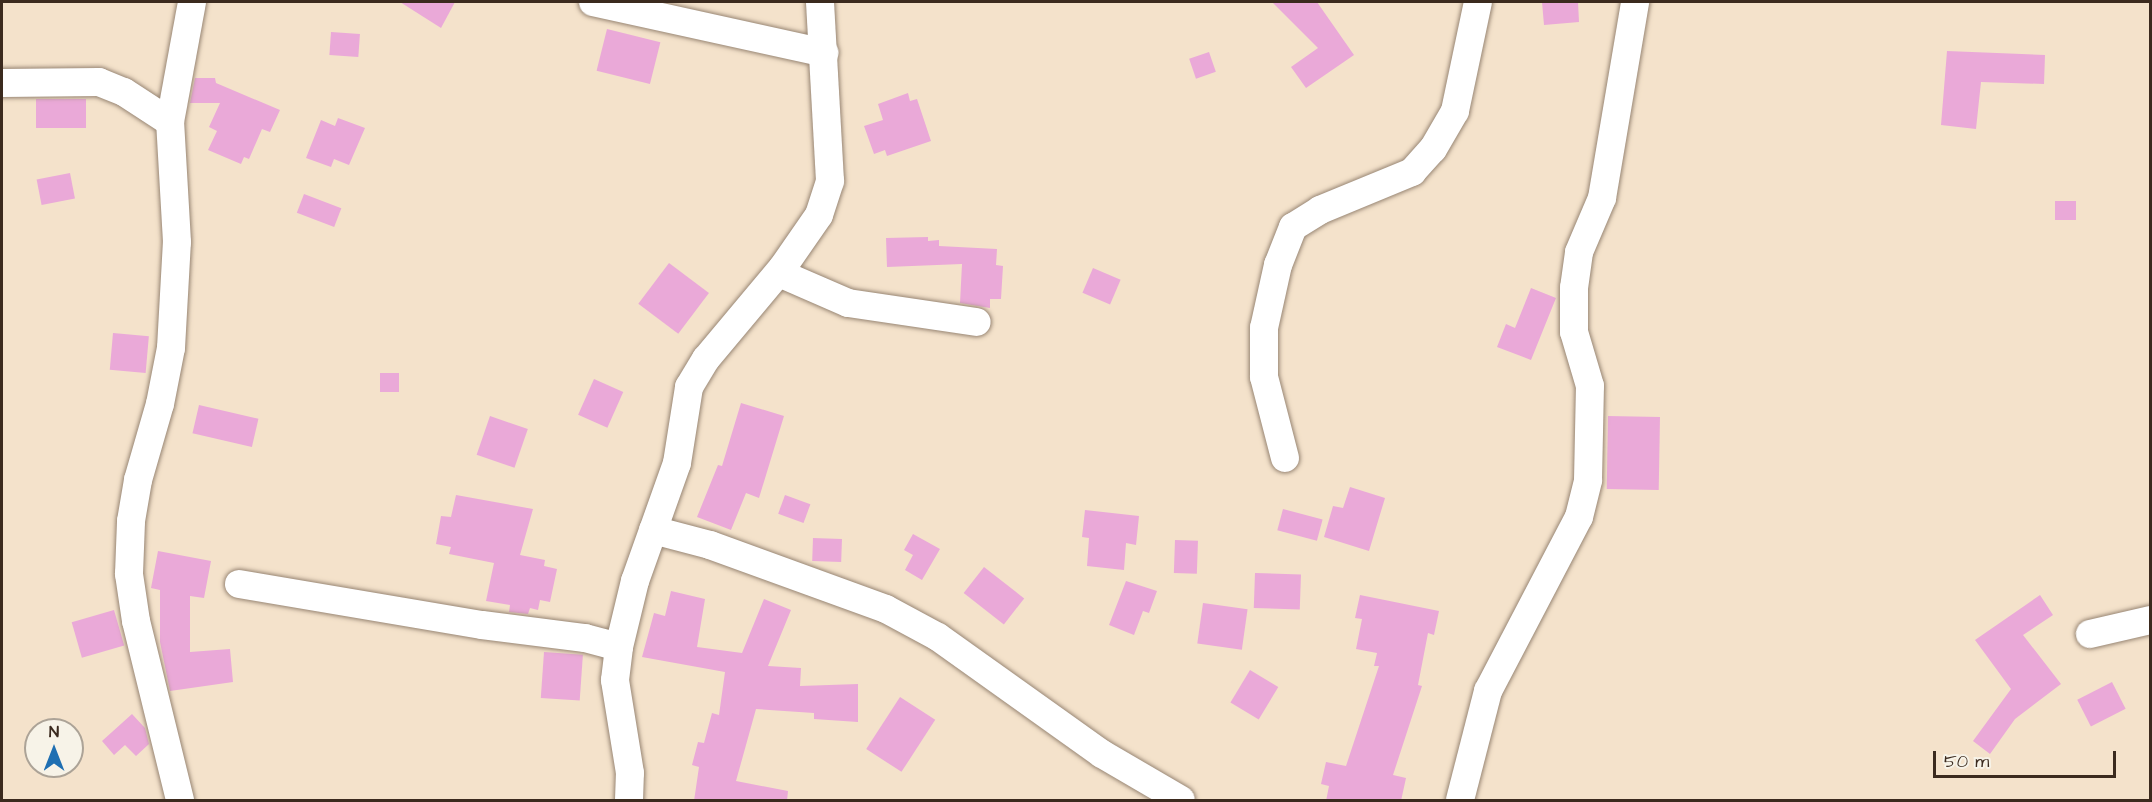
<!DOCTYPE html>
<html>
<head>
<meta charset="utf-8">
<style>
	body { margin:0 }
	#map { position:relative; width:2152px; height:802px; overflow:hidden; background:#f4e2cb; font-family:"Architects Daughter",sans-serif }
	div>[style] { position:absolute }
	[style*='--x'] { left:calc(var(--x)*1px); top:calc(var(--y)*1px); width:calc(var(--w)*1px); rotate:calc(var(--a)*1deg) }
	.building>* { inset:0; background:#eaa9d8; transform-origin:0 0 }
	.roads { filter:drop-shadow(0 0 2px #988674) drop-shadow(0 0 2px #988674) }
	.street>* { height:28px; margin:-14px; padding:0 14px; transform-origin:14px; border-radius:14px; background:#fff }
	span { translate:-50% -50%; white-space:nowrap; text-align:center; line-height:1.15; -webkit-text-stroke:5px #f7f3e8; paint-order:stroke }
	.frame { position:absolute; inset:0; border:3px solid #3b2a1e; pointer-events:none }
	.north { position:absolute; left:24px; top:718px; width:60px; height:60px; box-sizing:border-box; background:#f7f3e8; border:2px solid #aca397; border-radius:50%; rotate:0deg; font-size:16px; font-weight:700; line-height:24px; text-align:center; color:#3b2a1e }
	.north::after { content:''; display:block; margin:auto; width:21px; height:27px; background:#1f6fb2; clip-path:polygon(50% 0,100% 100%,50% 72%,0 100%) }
	.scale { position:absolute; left:1933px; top:751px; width:183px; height:27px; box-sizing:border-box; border:3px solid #3b2a1e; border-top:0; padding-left:8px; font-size:18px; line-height:21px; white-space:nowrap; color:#3b2a1e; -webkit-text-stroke:4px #f7f3e8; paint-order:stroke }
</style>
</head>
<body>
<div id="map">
	<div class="building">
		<i style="clip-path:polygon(400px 2px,455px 2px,441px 28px)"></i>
		<i style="clip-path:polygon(1272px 2px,1317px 2px,1354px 55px,1306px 88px,1291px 67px,1318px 48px)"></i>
		<i style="clip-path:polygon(1542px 2px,1578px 2px,1579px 22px,1544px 25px)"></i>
		<i style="left:607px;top:29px;width:55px;height:43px;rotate:14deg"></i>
		<i style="left:331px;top:32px;width:29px;height:23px;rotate:4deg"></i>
		<i style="clip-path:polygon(1947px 51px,2045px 55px,2044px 84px,1981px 82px,1976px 129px,1941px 125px)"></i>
		<i style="left:1209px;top:52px;width:21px;height:21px;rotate:71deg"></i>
		<i style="clip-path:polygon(195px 78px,215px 78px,216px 83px,280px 110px,270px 132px,262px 129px,249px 159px,244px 157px,241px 164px,208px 150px,217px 131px,209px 127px,220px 103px,190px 103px)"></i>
		<i style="clip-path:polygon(908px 93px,910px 101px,917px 99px,931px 141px,887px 156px,885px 150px,874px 154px,864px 126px,883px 120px,878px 104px)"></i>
		<i style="left:36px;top:99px;width:50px;height:29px"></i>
		<i style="clip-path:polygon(338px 118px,365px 128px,349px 165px,334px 159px,331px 167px,306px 158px,321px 120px,335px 126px)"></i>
		<i style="left:70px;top:173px;width:26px;height:34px;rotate:79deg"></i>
		<i style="left:304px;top:194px;width:40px;height:20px;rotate:21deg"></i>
		<i style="left:2055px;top:201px;width:21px;height:19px"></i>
		<i style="clip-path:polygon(928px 237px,928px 241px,939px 240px,939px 246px,997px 249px,996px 265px,1003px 266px,1001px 299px,990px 299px,990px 308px,960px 303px,962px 264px,887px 267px,886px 238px)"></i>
		<i style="left:669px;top:263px;width:50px;height:51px;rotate:37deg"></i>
		<i style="left:1093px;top:268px;width:30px;height:27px;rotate:23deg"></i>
		<i style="clip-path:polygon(1531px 288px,1556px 298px,1531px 360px,1497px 347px,1506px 324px,1515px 328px)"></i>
		<i style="left:113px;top:333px;width:36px;height:37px;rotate:5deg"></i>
		<i style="left:380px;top:373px;width:19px;height:19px"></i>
		<i style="left:594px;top:379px;width:32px;height:39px;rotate:24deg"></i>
		<i style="clip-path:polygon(741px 403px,784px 416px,759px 498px,746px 493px,731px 530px,697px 517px,718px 465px,722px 466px)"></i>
		<i style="left:199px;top:405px;width:61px;height:29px;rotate:13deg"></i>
		<i style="left:490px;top:416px;width:40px;height:41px;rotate:19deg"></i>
		<i style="left:1608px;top:416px;width:52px;height:73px;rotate:1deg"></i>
		<i style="clip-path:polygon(1350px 487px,1385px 498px,1369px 551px,1324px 537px,1333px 506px,1343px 508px)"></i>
		<i style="clip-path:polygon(456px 495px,533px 509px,520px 555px,545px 560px,544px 566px,557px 569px,550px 602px,540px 600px,538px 610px,530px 608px,528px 614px,509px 612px,510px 605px,486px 601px,494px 563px,449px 554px,451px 547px,436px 544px,441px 516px,451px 517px)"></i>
		<i style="left:785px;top:495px;width:27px;height:20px;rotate:20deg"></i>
		<i style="left:1283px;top:509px;width:41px;height:22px;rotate:15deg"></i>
		<i style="clip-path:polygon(1085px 510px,1139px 516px,1136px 545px,1126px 543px,1124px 570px,1087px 566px,1089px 538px,1082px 537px)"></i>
		<i style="clip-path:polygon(913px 534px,940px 549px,922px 580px,905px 570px,913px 555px,904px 550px)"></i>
		<i style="left:813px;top:538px;width:29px;height:23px;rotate:2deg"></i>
		<i style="left:1175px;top:540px;width:23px;height:33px;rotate:2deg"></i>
		<i style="clip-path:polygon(158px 551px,211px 561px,204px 598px,190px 596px,190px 652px,230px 649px,233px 682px,170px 691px,160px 642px,160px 590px,151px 588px)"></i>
		<i style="left:984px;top:567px;width:51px;height:33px;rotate:38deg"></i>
		<i style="left:1255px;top:573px;width:46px;height:35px;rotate:2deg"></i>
		<i style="clip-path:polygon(1126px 581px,1157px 591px,1149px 613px,1143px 611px,1134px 635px,1109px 625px)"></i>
		<i style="clip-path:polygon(671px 591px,705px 599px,697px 647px,742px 653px,764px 599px,791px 610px,768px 666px,801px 668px,800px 686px,858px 684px,858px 722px,814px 719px,814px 713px,756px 709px,736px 781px,788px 791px,787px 801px,694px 801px,699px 767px,692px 765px,698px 742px,704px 743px,712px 713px,719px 715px,725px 672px,642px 657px,654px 613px,665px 616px)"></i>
		<i style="clip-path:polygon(1360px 595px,1439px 611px,1434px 635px,1428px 633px,1418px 685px,1422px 686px,1393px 775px,1406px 778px,1401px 801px,1326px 801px,1329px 786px,1321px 784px,1326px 762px,1346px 766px,1379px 666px,1374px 666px,1377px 653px,1356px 649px,1362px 619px,1355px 618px)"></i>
		<i style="clip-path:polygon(2040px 595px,2053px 615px,2023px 635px,2061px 684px,2015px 719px,1990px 754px,1973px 741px,2011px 689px,1975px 640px)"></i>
		<i style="left:1203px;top:603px;width:45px;height:41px;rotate:8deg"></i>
		<i style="left:114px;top:610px;width:37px;height:44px;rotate:74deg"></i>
		<i style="left:544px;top:652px;width:39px;height:46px;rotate:4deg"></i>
		<i style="left:1250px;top:670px;width:33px;height:38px;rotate:31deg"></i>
		<i style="left:2112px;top:682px;width:30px;height:39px;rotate:63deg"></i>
		<i style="left:900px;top:697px;width:42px;height:62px;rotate:33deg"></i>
		<i style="clip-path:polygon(132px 714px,145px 728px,149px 744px,136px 756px,125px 745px,114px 755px,102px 741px)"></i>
	</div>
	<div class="roads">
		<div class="street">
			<i style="--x:593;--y:2;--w:237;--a:12.4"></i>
			<i style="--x:2;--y:83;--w:97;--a:-0.6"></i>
			<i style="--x:99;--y:82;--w:27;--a:22"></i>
			<i style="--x:124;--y:92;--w:55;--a:33.1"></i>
			<i style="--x:779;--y:273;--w:75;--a:23.5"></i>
			<i style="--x:848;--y:303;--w:130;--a:8.4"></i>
			<i style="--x:1285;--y:458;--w:84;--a:-104.5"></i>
			<i style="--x:1264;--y:377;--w:49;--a:-90"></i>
			<i style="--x:1264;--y:328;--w:65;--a:-77.5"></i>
			<i style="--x:1278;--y:265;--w:41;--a:-68.5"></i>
			<i style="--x:1293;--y:227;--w:32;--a:-32"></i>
			<i style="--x:1320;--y:210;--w:100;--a:-22.4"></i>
			<i style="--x:1412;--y:172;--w:31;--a:-48"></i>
			<i style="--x:1433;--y:149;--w:44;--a:-59.9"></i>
			<i style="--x:1455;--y:111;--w:111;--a:-78.1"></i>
			<i style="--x:653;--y:530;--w:59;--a:14.7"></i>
			<i style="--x:710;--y:545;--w:187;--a:20"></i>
			<i style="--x:886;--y:609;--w:59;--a:28.3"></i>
			<i style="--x:938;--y:637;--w:201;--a:35.5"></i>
			<i style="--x:1102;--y:754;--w:91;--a:30.2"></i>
			<i style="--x:239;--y:584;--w:246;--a:9.6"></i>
			<i style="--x:482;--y:625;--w:104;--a:7.2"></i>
			<i style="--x:585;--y:638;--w:35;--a:15"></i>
			<i style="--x:2090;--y:634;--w:62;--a:-13.1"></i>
			<i style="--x:180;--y:800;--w:184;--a:-103.8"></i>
			<i style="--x:136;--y:621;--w:48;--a:-98.5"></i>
			<i style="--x:129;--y:574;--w:53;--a:-87.8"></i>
			<i style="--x:131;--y:521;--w:42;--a:-80.3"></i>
			<i style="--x:138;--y:480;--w:79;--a:-73.9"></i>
			<i style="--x:160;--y:404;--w:57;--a:-78.9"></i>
			<i style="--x:171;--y:348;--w:106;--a:-86.8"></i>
			<i style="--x:177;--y:242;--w:120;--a:-93.3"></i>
			<i style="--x:170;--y:122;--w:122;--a:-79.6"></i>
			<i style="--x:629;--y:800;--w:27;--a:-88"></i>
			<i style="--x:630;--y:773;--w:94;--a:-99.2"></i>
			<i style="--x:615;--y:680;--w:33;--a:-83"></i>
			<i style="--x:619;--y:647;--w:68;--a:-76.4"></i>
			<i style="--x:635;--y:581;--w:125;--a:-70.4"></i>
			<i style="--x:677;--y:463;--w:77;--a:-81"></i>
			<i style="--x:689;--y:387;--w:33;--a:-59"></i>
			<i style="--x:706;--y:359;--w:120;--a:-50.1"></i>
			<i style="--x:783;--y:267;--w:63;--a:-55.3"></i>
			<i style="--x:819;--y:215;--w:36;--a:-72"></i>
			<i style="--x:830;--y:181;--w:179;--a:-93.2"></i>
			<i style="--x:1460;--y:800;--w:113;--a:-75.6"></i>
			<i style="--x:1488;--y:691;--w:196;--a:-62.4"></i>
			<i style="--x:1579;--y:517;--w:38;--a:-76"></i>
			<i style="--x:1588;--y:480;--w:94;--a:-88.8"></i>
			<i style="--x:1590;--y:386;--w:56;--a:-106.5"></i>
			<i style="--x:1574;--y:332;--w:44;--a:-90"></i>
			<i style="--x:1574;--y:288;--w:36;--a:-82"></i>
			<i style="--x:1579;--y:252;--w:59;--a:-66.9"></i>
			<i style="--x:1602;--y:198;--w:199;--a:-80.4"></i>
		</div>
	</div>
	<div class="frame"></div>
	<div class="north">N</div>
	<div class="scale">50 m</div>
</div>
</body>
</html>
